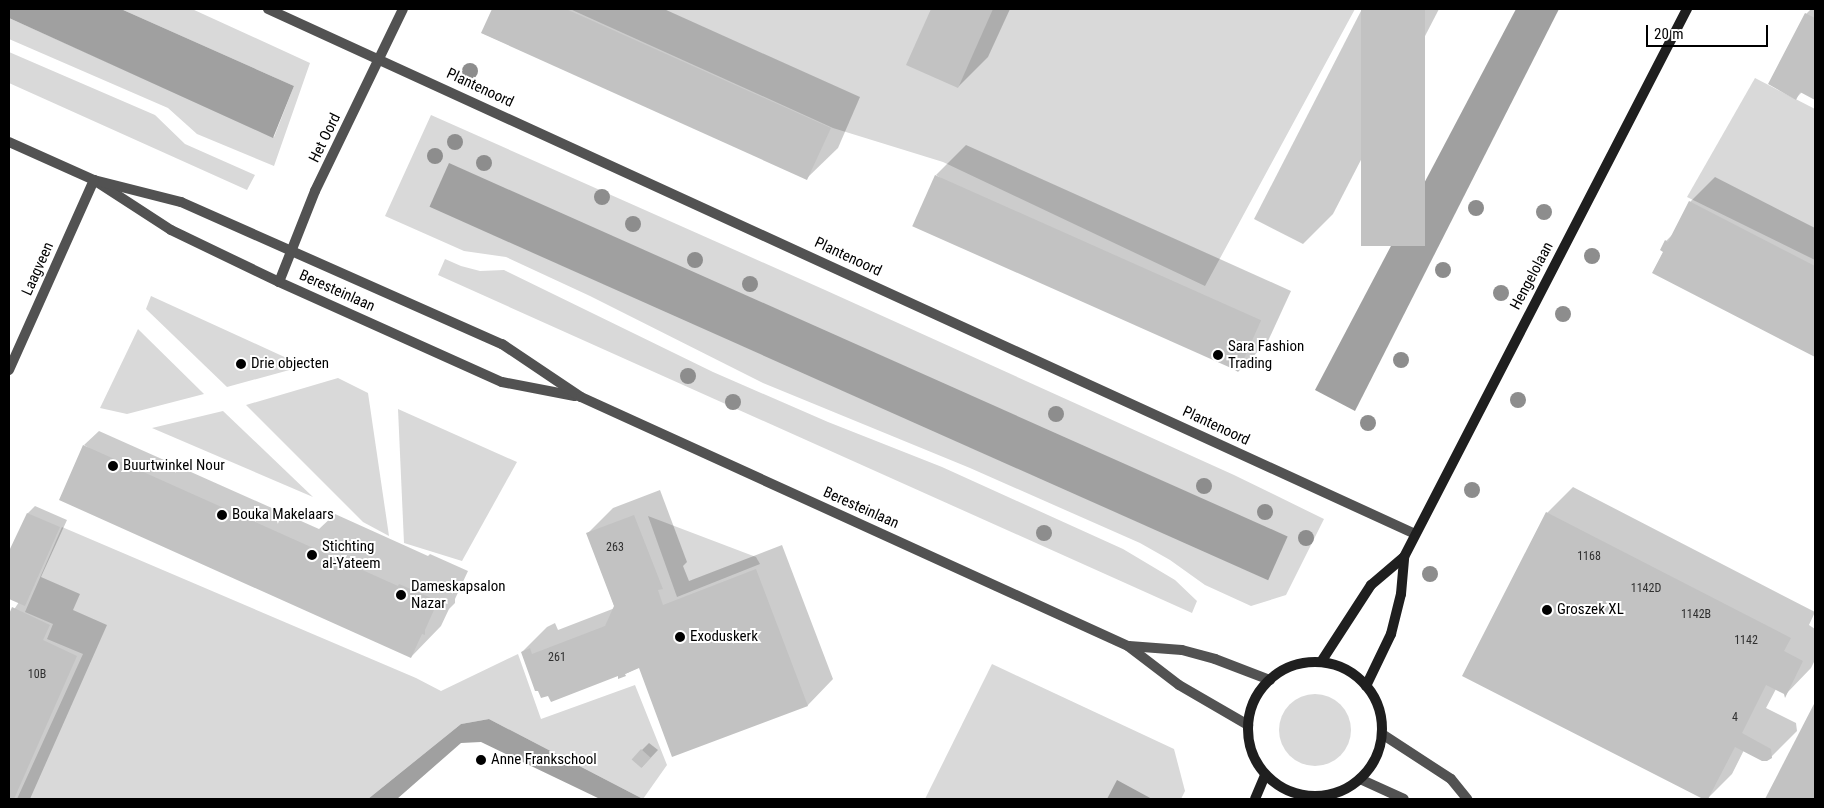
<!DOCTYPE html>
<html>
<head>
<meta charset="utf-8">
<style>
	body { margin:0 }
	#map { position:relative; width:1824px; height:808px; overflow:hidden; background:#fff; font-family:"Roboto Condensed",sans-serif }
	div>[style] { position:absolute }
	[style*='--x'] { left:calc(var(--x)*1px); top:calc(var(--y)*1px); width:calc(var(--w)*1px); rotate:calc(var(--a)*1deg) }
	.green>* { inset:0; background:#d9d9d9 }
	.round { border-radius:50% }
	.water>* { inset:0; background:#a0a0a0; transform-origin:0 0 }
	.shadow>* { inset:0; background:#0003 }
	.building>* { inset:0; background:#c2c2c2; transform-origin:0 0 }
	.street>* { height:10px; margin:-5px; padding:0 5px; transform-origin:5px; border-radius:5px; background:#525252 }
	.secondary>* { height:10px; margin:-5px; padding:0 5px; transform-origin:5px; border-radius:5px; background:#1f1f1f }
	.secondary>.ring { margin:-5px; padding:0; box-sizing:content-box; background:none; border:10px solid #1f1f1f; border-radius:50% }
	.trees>* { width:16px; height:16px; margin:-8px; border-radius:50%; background:#8d8d8d }
	.dots>* { width:14px; height:14px; translate:-50% -50%; box-sizing:border-box; border:2px solid #fff; border-radius:50% }
	span { translate:-50% -50%; white-space:nowrap; text-align:center; line-height:1.15; -webkit-text-stroke:4px #fff; paint-order:stroke }
	.number-label { font-size:12px; color:#303030 }
	.number-label span { -webkit-text-stroke-width:0 }
	.street-label { font-size:15px; color:#000 }
	.poi-label { font-size:15px; color:#000 }
	.left { translate:0 -50%; text-align:left }
	.frame { position:absolute; inset:0; border:10px solid #000; pointer-events:none }
	.scale { position:absolute; left:1646px; top:25px; width:122px; height:22px; box-sizing:border-box; border:2px solid #000; border-top:0; padding-left:6px; font-size:15px; line-height:18px; white-space:nowrap; color:#000; -webkit-text-stroke:4px #fff; paint-order:stroke }
</style>
</head>
<body>
<div id="map">
	<div class="green">
		<i style="clip-path:polygon(121px 9px,192px 9px,310px 63px,274px 166px,197px 134px,168px 108px,9px 39px,9px 18px,274px 137px,294px 86px)"></i>
		<i style="clip-path:polygon(570px 9px,1355px 9px,1205px 286px,943px 162px,833px 128px)"></i>
		<i style="clip-path:polygon(9px 52px,155px 115px,185px 144px,255px 175px,247px 190px,9px 83px)"></i>
		<i style="clip-path:polygon(1755px 78px,1815px 109px,1815px 260px,1687px 197px)"></i>
		<i style="clip-path:polygon(431px 115px,825px 290px,1234px 475px,1324px 519px,1286px 595px,1251px 606px,1205px 585px,1170px 560px,1140px 543px,970px 468px,763px 383px,590px 296px,506px 257px,464px 251px,385px 216px)"></i>
		<i style="clip-path:polygon(445px 259px,461px 266px,480px 271px,504px 270px,713px 372px,828px 422px,942px 467px,1123px 549px,1175px 580px,1197px 601px,1192px 613px,438px 275px)"></i>
		<i style="clip-path:polygon(151px 296px,304px 366px,227px 387px,146px 309px)"></i>
		<i style="clip-path:polygon(138px 329px,204px 394px,127px 414px,100px 408px)"></i>
		<i style="clip-path:polygon(338px 378px,368px 393px,389px 536px,363px 522px,246px 405px)"></i>
		<i style="clip-path:polygon(398px 409px,517px 462px,462px 561px,404px 543px)"></i>
		<i style="clip-path:polygon(223px 411px,313px 497px,152px 428px)"></i>
		<i style="clip-path:polygon(648px 516px,756px 557px,760px 564px,677px 597px)"></i>
		<i style="clip-path:polygon(62px 527px,416px 678px,441px 691px,518px 654px,541px 719px,635px 685px,667px 765px,643px 799px,489px 719px,461px 724px,368px 799px,17px 799px,83px 654px,47px 639px,53px 624px,25px 612px)"></i>
		<i style="clip-path:polygon(992px 664px,1174px 749px,1185px 791px,1181px 799px,925px 799px)"></i>
		<i class="round" style="left:1279px;top:694px;width:72px;height:72px"></i>
	</div>
	<div class="water">
		<i style="clip-path:polygon(9px 9px,121px 9px,294px 86px,273px 138px,9px 18px)"></i>
		<i style="clip-path:polygon(1516px 9px,1559px 9px,1355px 411px,1315px 390px)"></i>
		<i style="left:449px;top:163px;width:918px;height:48px;rotate:24deg"></i>
		<i style="clip-path:polygon(489px 719px,643px 799px,644px 799px,600px 799px,481px 742px,461px 743px,397px 799px,368px 799px,461px 724px)"></i>
		<i style="clip-path:polygon(1117px 780px,1152px 799px,1107px 799px)"></i>
	</div>
	<div class="shadow">
		<i style="clip-path:polygon(493px 9px,664px 9px,860px 97px,838px 148px,807px 178px,482px 33px)"></i>
		<i style="clip-path:polygon(932px 9px,1010px 9px,988px 57px,958px 87px,908px 64px)"></i>
		<i style="clip-path:polygon(1362px 9px,1439px 9px,1333px 214px,1303px 244px,1254px 219px)"></i>
		<i style="clip-path:polygon(1811px 9px,1815px 9px,1815px 99px,1802px 92px,1796px 98px,1770px 84px,1806px 14px)"></i>
		<i style="clip-path:polygon(966px 145px,1291px 291px,1268px 341px,1238px 372px,936px 175px)"></i>
		<i style="clip-path:polygon(1715px 177px,1815px 228px,1815px 356px,1653px 272px,1664px 251px,1666px 241px,1673px 234px,1690px 202px)"></i>
		<i style="clip-path:polygon(99px 431px,319px 529px,335px 514px,428px 556px,430px 554px,468px 571px,455px 599px,455px 603px,449px 609px,441px 626px,411px 657px,84px 445px)"></i>
		<i style="clip-path:polygon(1573px 487px,1815px 612px,1809px 625px,1815px 629px,1815px 660px,1811px 668px,1786px 694px,1776px 689px,1766px 708px,1796px 723px,1797px 731px,1771px 757px,1744px 750px,1732px 774px,1707px 799px,1464px 675px,1547px 513px)"></i>
		<i style="clip-path:polygon(660px 490px,687px 562px,683px 566px,689px 581px,782px 545px,833px 679px,808px 705px,673px 755px,640px 667px,619px 677px,619px 674px,549px 694px,522px 652px,547px 627px,555px 623px,558px 630px,615px 608px,588px 533px,613px 508px)"></i>
		<i style="clip-path:polygon(35px 506px,67px 520px,41px 577px,80px 594px,73px 610px,107px 625px,30px 799px,9px 799px,9px 617px,19px 602px,9px 597px,9px 555px,28px 513px)"></i>
		<i style="clip-path:polygon(1815px 704px,1815px 799px,1766px 799px)"></i>
		<i style="clip-path:polygon(649px 743px,658px 750px,642px 767px,642px 750px)"></i>
	</div>
	<div class="building">
		<i style="clip-path:polygon(492px 9px,566px 9px,831px 128px,807px 180px,481px 33px)"></i>
		<i style="clip-path:polygon(931px 9px,993px 9px,958px 88px,906px 65px)"></i>
		<i style="left:1361px;top:9px;width:64px;height:237px"></i>
		<i style="clip-path:polygon(1805px 13px,1815px 18px,1815px 100px,1800px 92px,1796px 100px,1768px 84px)"></i>
		<i style="left:935px;top:175px;width:357px;height:56px;rotate:24deg"></i>
		<i style="clip-path:polygon(1689px 201px,1815px 266px,1815px 357px,1652px 273px,1663px 252px,1660px 250px,1665px 240px,1668px 242px)"></i>
		<i style="clip-path:polygon(83px 445px,398px 586px,399px 584px,438px 601px,425px 630px,425px 635px,422px 634px,411px 658px,59px 500px)"></i>
		<i style="clip-path:polygon(1546px 512px,1791px 638px,1784px 651px,1803px 661px,1785px 698px,1784px 694px,1766px 685px,1742px 733px,1771px 749px,1772px 758px,1767px 761px,1762px 761px,1735px 747px,1708px 799px,1703px 799px,1462px 676px)"></i>
		<i style="clip-path:polygon(27px 513px,60px 527px,25px 606px,9px 599px,9px 551px)"></i>
		<i style="clip-path:polygon(634px 515px,663px 589px,658px 590px,663px 605px,756px 569px,808px 706px,672px 757px,639px 668px,625px 674px,626px 676px,618px 679px,618px 676px,551px 702px,548px 696px,541px 698px,538px 691px,535px 691px,521px 652px,530px 648px,532px 654px,605px 626px,614px 606px,586px 533px)"></i>
		<i style="clip-path:polygon(12px 607px,50px 625px,43px 640px,77px 656px,14px 799px,9px 799px,9px 614px)"></i>
		<i style="clip-path:polygon(1815px 702px,1815px 799px,1765px 799px)"></i>
		<i style="left:641px;top:749px;width:13px;height:14px;rotate:42deg"></i>
	</div>
	<div class="street">
		<i style="--x:268;--y:9;--w:1261;--a:24.59"></i>
		<i style="--x:9;--y:142;--w:93;--a:24.1"></i>
		<i style="--x:94;--y:180;--w:92;--a:33"></i>
		<i style="--x:171;--y:230;--w:120;--a:25.7"></i>
		<i style="--x:279;--y:282;--w:244;--a:24.2"></i>
		<i style="--x:502;--y:382;--w:74;--a:10.9"></i>
		<i style="--x:94;--y:180;--w:90;--a:14.2"></i>
		<i style="--x:181;--y:202;--w:351;--a:23.9"></i>
		<i style="--x:502;--y:344;--w:95;--a:33.9"></i>
		<i style="--x:581;--y:397;--w:601;--a:24.48"></i>
		<i style="--x:1128;--y:646;--w:64;--a:37.4"></i>
		<i style="--x:1179;--y:685;--w:80;--a:30.1"></i>
		<i style="--x:279;--y:282;--w:98;--a:-68.4"></i>
		<i style="--x:315;--y:191;--w:202;--a:-64.2"></i>
		<i style="--x:9;--y:370;--w:208;--a:-65.9"></i>
		<i style="--x:1129;--y:646;--w:53;--a:4.3"></i>
		<i style="--x:1182;--y:650;--w:34;--a:15"></i>
		<i style="--x:1215;--y:659;--w:59;--a:20.9"></i>
		<i style="--x:1382;--y:734;--w:82;--a:33.1"></i>
		<i style="--x:1451;--y:779;--w:26;--a:51"></i>
		<i style="--x:1360;--y:779;--w:48;--a:24.4"></i>
	</div>
	<div class="secondary">
		<i class="ring" style="left:1248px;top:662px;width:124px;height:124px"></i>
		<i style="--x:1321;--y:662;--w:92;--a:-57"></i>
		<i style="--x:1371;--y:585;--w:43;--a:-40.3"></i>
		<i style="--x:1404;--y:557;--w:617;--a:-62.69"></i>
		<i style="--x:1366;--y:686;--w:58;--a:-64.3"></i>
		<i style="--x:1391;--y:634;--w:41;--a:-76"></i>
		<i style="--x:1401;--y:594;--w:37;--a:-85"></i>
		<i style="--x:1255;--y:799;--w:26;--a:-67"></i>
	</div>
	<div class="trees">
		<i style="left:470px;top:71px"></i>
		<i style="left:455px;top:142px"></i>
		<i style="left:435px;top:156px"></i>
		<i style="left:484px;top:163px"></i>
		<i style="left:602px;top:197px"></i>
		<i style="left:1476px;top:208px"></i>
		<i style="left:1544px;top:212px"></i>
		<i style="left:633px;top:224px"></i>
		<i style="left:1592px;top:256px"></i>
		<i style="left:695px;top:260px"></i>
		<i style="left:1443px;top:270px"></i>
		<i style="left:750px;top:284px"></i>
		<i style="left:1501px;top:293px"></i>
		<i style="left:1563px;top:314px"></i>
		<i style="left:1401px;top:360px"></i>
		<i style="left:688px;top:376px"></i>
		<i style="left:1518px;top:400px"></i>
		<i style="left:733px;top:402px"></i>
		<i style="left:1056px;top:414px"></i>
		<i style="left:1368px;top:423px"></i>
		<i style="left:1204px;top:486px"></i>
		<i style="left:1472px;top:490px"></i>
		<i style="left:1265px;top:512px"></i>
		<i style="left:1044px;top:533px"></i>
		<i style="left:1306px;top:538px"></i>
		<i style="left:1430px;top:574px"></i>
	</div>
	<div class="dots">
		<i style="left:1218px;top:355px;background:#000"></i>
		<i style="left:241px;top:364px;background:#000"></i>
		<i style="left:113px;top:466px;background:#000"></i>
		<i style="left:222px;top:515px;background:#000"></i>
		<i style="left:312px;top:555px;background:#000"></i>
		<i style="left:401px;top:595px;background:#000"></i>
		<i style="left:1547px;top:610px;background:#000"></i>
		<i style="left:680px;top:637px;background:#000"></i>
		<i style="left:481px;top:760px;background:#000"></i>
	</div>
	<div class="number-label">
		<span style="left:615px;top:548px">263</span>
		<span style="left:1589px;top:557px">1168</span>
		<span style="left:1646px;top:589px">1142D</span>
		<span style="left:1696px;top:615px">1142B</span>
		<span style="left:1746px;top:641px">1142</span>
		<span style="left:557px;top:658px">261</span>
		<span style="left:37px;top:675px">10B</span>
		<span style="left:1735px;top:718px">4</span>
	</div>
	<div class="street-label">
		<span style="left:480px;top:88px;rotate:25deg">Plantenoord</span>
		<span style="left:325px;top:138px;rotate:-64deg">Het Oord</span>
		<span style="left:848px;top:257px;rotate:25deg">Plantenoord</span>
		<span style="left:38px;top:269px;rotate:-66deg">Laagveen</span>
		<span style="left:1532px;top:276px;rotate:-62deg">Hengelolaan</span>
		<span style="left:337px;top:291px;rotate:24deg">Beresteinlaan</span>
		<span style="left:1216px;top:426px;rotate:25deg">Plantenoord</span>
		<span style="left:861px;top:508px;rotate:24deg">Beresteinlaan</span>
	</div>
	<div class="poi-label">
		<span class="left" style="left:1228px;top:355px">Sara Fashion<br>Trading</span>
		<span class="left" style="left:251px;top:364px">Drie objecten</span>
		<span class="left" style="left:123px;top:466px">Buurtwinkel Nour</span>
		<span class="left" style="left:232px;top:515px">Bouka Makelaars</span>
		<span class="left" style="left:322px;top:555px">Stichting<br>al-Yateem</span>
		<span class="left" style="left:411px;top:595px">Dameskapsalon<br>Nazar</span>
		<span class="left" style="left:1557px;top:610px">Groszek XL</span>
		<span class="left" style="left:690px;top:637px">Exoduskerk</span>
		<span class="left" style="left:491px;top:760px">Anne Frankschool</span>
	</div>
	<div class="frame"></div>
	<div class="scale">20 m</div>
</div>
</body>
</html>
